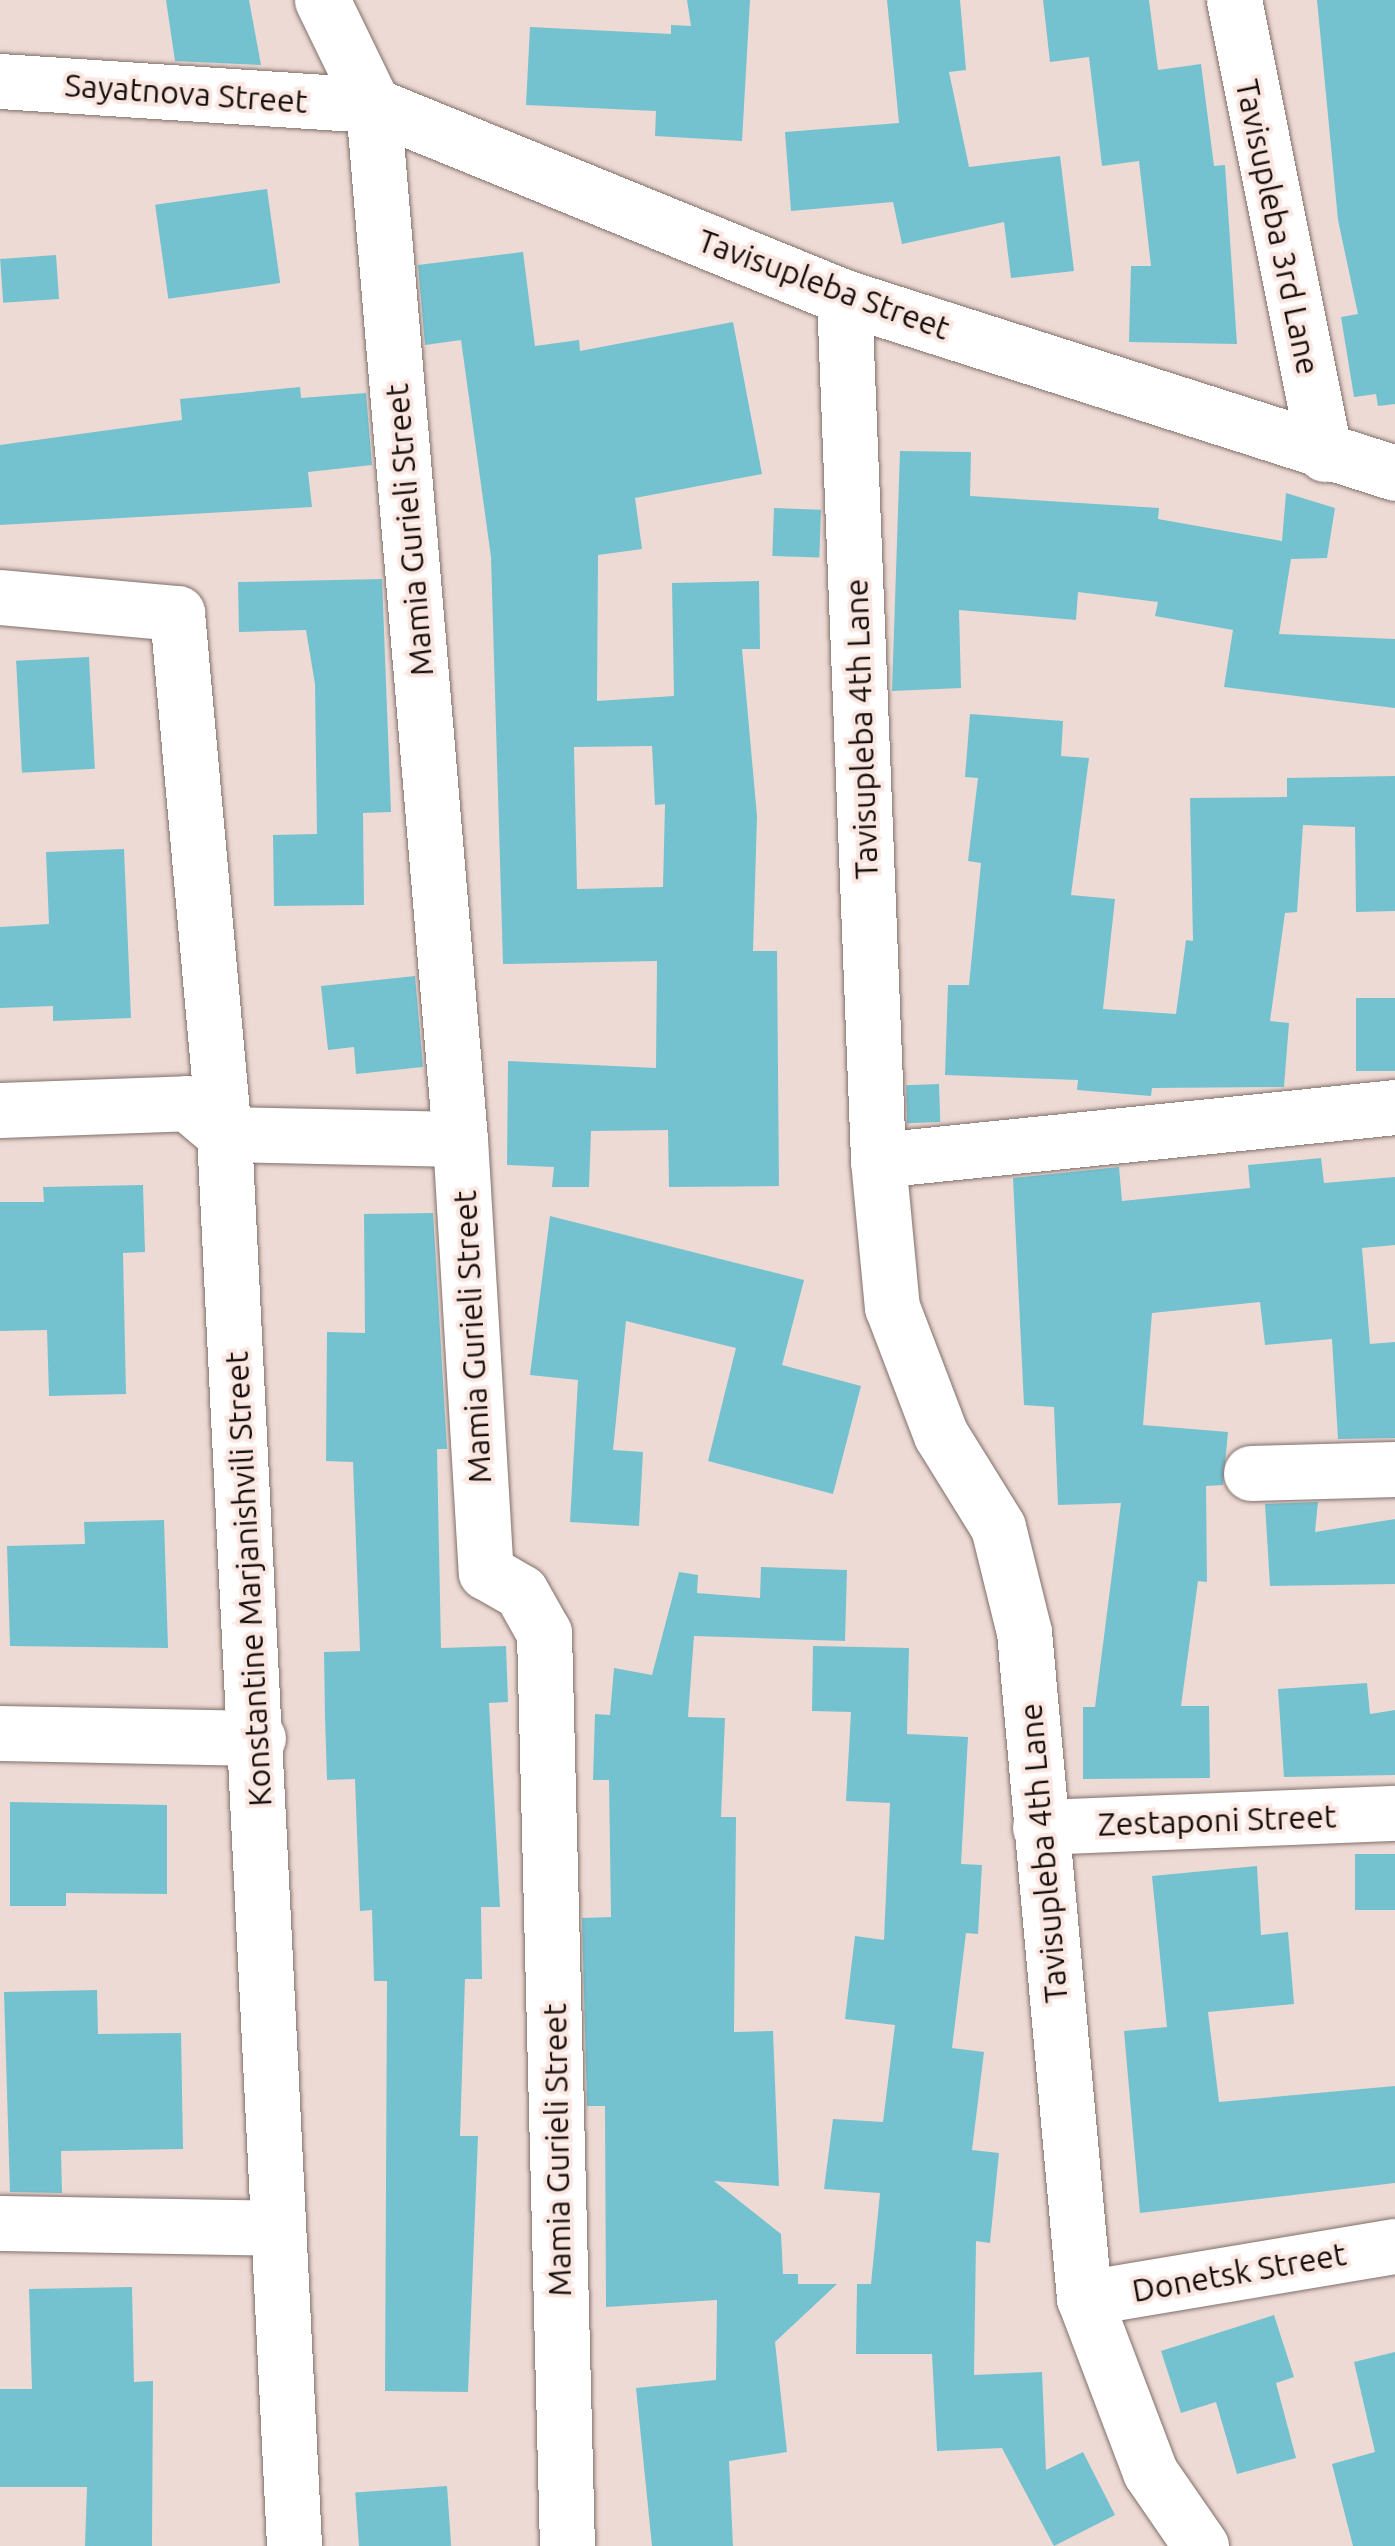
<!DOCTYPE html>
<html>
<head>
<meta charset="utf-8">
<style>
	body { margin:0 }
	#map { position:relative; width:1395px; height:2546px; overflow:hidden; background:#eddad4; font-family:Ubuntu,sans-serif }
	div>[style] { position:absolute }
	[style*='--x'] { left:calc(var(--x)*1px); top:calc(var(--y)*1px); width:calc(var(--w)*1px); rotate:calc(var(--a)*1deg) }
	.building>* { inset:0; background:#74c2d0; transform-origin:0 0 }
	.roads { filter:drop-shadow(0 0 2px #81706b) drop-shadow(0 0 2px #81706b) }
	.minor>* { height:55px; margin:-27.5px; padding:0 27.5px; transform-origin:27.5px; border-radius:27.5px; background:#fff }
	span { translate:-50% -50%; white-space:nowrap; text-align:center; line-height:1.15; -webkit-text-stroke:8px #fbe7e1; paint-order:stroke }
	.street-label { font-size:32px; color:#150f0d }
</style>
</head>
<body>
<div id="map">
	<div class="building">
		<i style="clip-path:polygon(166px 0,249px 0,261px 65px,175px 61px)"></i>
		<i style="clip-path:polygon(687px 0,750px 0,742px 141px,655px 136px,656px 111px,526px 105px,530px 27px,671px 34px,671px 25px,691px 26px)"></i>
		<i style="clip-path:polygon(887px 0,960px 0,966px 70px,949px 72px,969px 167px,1060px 156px,1074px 271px,1011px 278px,1004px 222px,902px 244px,893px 202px,791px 211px,785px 132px,899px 123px)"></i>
		<i style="clip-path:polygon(1043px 0,1149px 0,1158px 70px,1201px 64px,1214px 166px,1225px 165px,1237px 344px,1129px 342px,1131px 266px,1151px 266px,1139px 161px,1102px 166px,1089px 57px,1050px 62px)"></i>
		<i style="clip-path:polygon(1317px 0,1395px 0,1395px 404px,1378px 406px,1376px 394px,1354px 397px,1341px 317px,1358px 314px,1338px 220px)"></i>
		<i style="left:267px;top:189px;width:95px;height:113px;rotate:82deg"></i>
		<i style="clip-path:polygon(evenodd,523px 252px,535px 346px,579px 340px,580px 351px,733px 322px,762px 474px,635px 498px,642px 549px,598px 555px,597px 701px,674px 696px,672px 583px,759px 581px,760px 649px,742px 649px,757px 816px,753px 951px,777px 951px,779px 1186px,669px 1187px,668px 1130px,591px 1131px,589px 1187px,552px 1187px,554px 1167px,507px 1165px,508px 1061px,656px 1068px,657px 961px,503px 964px,491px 557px,461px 340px,425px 345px,418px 265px,523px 252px,652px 746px,655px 805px,665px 804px,663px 887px,577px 889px,574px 747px,652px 746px)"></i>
		<i style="left:56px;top:255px;width:44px;height:56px;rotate:86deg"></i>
		<i style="clip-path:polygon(300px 387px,301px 398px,366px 393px,372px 465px,308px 472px,312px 507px,0 525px,0 445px,182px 420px,180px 399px)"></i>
		<i style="clip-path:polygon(900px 451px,971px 452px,970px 496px,1159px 508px,1158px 519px,1282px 541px,1286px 493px,1335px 508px,1327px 558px,1291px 559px,1279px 634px,1395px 639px,1395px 708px,1224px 687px,1233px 630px,1155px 616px,1158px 602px,1078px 592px,1076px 620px,959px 610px,961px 688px,892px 691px)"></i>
		<i style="left:774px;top:508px;width:47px;height:48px;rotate:2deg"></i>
		<i style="clip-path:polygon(382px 579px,391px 812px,363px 813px,364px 905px,274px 906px,273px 835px,317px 834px,315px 684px,306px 630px,239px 632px,238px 582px)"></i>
		<i style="left:89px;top:657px;width:112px;height:73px;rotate:87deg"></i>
		<i style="clip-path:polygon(970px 714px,1063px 721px,1061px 756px,1089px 758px,1071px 895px,1115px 899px,1103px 1009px,1176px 1014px,1186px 940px,1193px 941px,1190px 798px,1287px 797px,1287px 778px,1395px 776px,1395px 911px,1356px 912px,1355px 827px,1303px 825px,1297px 912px,1285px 913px,1270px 1021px,1289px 1023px,1284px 1087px,1152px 1088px,1151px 1096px,1077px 1090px,1078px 1080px,945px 1075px,948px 985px,969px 985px,981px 863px,968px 861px,978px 778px,965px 777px)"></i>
		<i style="clip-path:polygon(124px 849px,131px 1018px,53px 1021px,53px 1006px,0 1008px,0 927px,49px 924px,46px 852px)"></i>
		<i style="clip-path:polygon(415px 976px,423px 1067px,356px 1074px,354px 1047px,328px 1050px,321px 986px)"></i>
		<i style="left:1356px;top:998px;width:39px;height:73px"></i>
		<i style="left:939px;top:1084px;width:38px;height:33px;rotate:88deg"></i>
		<i style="clip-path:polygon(1321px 1158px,1324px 1183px,1395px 1177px,1395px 1245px,1362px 1248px,1370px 1344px,1395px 1342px,1395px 1438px,1338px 1439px,1332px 1339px,1265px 1345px,1260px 1302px,1152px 1313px,1143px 1425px,1228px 1432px,1223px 1485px,1206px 1486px,1207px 1582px,1198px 1581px,1181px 1706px,1209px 1706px,1210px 1778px,1083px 1779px,1083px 1707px,1095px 1707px,1121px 1503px,1058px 1505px,1054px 1407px,1024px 1405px,1013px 1178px,1119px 1167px,1122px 1201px,1250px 1188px,1248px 1165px)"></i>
		<i style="clip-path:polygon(143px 1185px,145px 1252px,123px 1253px,126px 1394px,49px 1396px,47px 1330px,0 1331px,0 1202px,44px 1202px,43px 1187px)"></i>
		<i style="clip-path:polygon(433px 1213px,447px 1449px,437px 1449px,441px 1648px,506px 1646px,508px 1702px,489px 1703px,500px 1907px,481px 1907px,482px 1979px,465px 1979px,460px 2136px,478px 2136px,468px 2392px,385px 2391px,387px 1981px,374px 1981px,372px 1910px,360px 1911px,355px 1779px,327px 1780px,325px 1716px,324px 1652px,360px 1651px,353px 1462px,326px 1461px,327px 1332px,365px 1333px,364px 1214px)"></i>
		<i style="clip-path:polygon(550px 1216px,804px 1280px,782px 1365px,861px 1386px,833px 1494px,708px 1461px,736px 1348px,626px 1321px,613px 1450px,643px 1452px,639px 1526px,570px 1522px,578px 1380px,530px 1375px)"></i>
		<i style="clip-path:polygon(1318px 1502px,1315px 1532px,1395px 1519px,1395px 1584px,1270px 1586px,1265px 1504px)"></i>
		<i style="clip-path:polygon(164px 1520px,168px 1648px,10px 1646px,7px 1546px,85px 1544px,84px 1522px)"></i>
		<i style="clip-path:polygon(761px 1567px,847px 1570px,845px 1641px,694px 1636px,688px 1717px,725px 1718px,721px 1817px,736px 1817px,734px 2032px,773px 2031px,779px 2186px,714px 2181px,781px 2234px,783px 2274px,798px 2274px,798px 2284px,837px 2284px,775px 2342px,787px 2452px,729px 2461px,733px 2546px,652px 2546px,636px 2388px,716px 2380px,717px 2300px,606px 2307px,605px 2106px,587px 2106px,582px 1918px,611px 1917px,609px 1780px,593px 1780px,595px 1714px,610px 1715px,614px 1668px,652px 1675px,679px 1572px,698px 1575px,697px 1593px,760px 1598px)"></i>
		<i style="clip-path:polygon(813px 1646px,909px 1648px,907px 1734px,968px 1737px,961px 1864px,982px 1865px,978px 1934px,966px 1933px,952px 2048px,984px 2052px,972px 2150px,999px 2153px,990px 2243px,976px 2241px,974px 2375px,1042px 2372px,1046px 2470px,1083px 2452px,1115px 2515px,1054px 2546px,1002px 2448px,937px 2451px,932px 2354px,856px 2354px,857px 2284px,871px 2284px,880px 2193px,824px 2189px,833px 2119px,883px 2122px,895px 2025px,845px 2019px,855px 1936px,884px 1940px,890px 1803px,846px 1801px,851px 1712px,812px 1711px)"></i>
		<i style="clip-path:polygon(1367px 1683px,1370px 1714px,1395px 1710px,1395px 1775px,1284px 1777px,1278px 1689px)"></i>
		<i style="clip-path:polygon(10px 1802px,167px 1805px,167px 1894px,66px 1893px,66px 1906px,10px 1906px)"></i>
		<i style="left:1395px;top:1854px;width:56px;height:40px;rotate:90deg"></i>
		<i style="clip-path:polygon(1257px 1866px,1261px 1935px,1288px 1932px,1294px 2004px,1208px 2012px,1219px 2102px,1395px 2086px,1395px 2183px,1140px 2213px,1124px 2031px,1167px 2027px,1152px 1876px)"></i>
		<i style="clip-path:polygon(97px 1990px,98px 2034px,181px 2033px,183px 2149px,61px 2151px,62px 2193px,10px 2192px,4px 1992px)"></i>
		<i style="clip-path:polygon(132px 2287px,134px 2382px,153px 2381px,152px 2546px,85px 2546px,87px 2487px,0 2487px,0 2389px,32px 2389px,29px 2289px)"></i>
		<i style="clip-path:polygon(1274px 2315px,1294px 2377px,1276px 2383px,1296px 2458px,1237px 2474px,1216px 2402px,1181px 2413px,1161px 2351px)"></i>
		<i style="clip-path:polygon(1395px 2352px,1395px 2546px,1353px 2546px,1332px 2464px,1375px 2452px,1354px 2362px)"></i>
		<i style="left:447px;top:2486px;width:60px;height:92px;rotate:86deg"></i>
	</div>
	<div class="roads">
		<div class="minor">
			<i style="--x:322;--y:0;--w:117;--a:64.1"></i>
			<i style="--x:373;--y:105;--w:509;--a:22.18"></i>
			<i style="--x:844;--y:297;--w:578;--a:17.71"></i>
			<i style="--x:1234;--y:0;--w:463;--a:78.7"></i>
			<i style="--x:0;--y:81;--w:374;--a:3.7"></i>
			<i style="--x:373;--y:105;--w:1038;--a:85.19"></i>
			<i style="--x:460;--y:1139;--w:434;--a:86.6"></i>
			<i style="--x:486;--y:1572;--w:40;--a:29.7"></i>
			<i style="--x:521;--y:1592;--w:47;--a:60.7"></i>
			<i style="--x:544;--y:1633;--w:913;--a:88.56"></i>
			<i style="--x:844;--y:297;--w:864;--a:87.74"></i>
			<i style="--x:878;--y:1160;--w:148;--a:84.6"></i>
			<i style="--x:892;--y:1307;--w:137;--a:69.1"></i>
			<i style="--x:941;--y:1435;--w:108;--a:58.2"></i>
			<i style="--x:998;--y:1527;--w:108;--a:76.1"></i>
			<i style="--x:1024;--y:1632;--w:669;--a:84.85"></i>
			<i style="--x:1084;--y:2298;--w:186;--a:69.2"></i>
			<i style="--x:1150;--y:2472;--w:90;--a:55.4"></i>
			<i style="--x:0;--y:597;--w:178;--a:5.2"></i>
			<i style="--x:177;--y:613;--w:523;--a:84.85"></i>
			<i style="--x:224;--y:1134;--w:1414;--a:87.16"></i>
			<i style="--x:0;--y:1110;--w:187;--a:-2.1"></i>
			<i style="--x:187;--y:1103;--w:48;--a:40"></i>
			<i style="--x:224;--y:1134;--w:236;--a:1.2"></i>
			<i style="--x:878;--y:1160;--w:520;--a:-5.85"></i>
			<i style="--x:1251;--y:1473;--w:144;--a:-1.6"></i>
			<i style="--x:0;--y:1733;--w:258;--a:1.1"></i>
			<i style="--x:1040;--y:1827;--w:355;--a:-2.3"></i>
			<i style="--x:0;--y:2223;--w:278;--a:1"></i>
			<i style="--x:1084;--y:2298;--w:315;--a:-9.5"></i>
		</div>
	</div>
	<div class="street-label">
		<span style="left:186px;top:93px;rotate:4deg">Sayatnova Street</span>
		<span style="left:1278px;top:227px;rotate:78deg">Tavisupleba 3rd Lane</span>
		<span style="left:824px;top:284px;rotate:20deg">Tavisupleba Street</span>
		<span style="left:409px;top:530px;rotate:-95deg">Mamia Gurieli Street</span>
		<span style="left:861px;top:729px;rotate:-92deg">Tavisupleba 4th Lane</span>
		<span style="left:472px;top:1337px;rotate:-93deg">Mamia Gurieli Street</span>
		<span style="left:248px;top:1579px;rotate:-93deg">Konstantine Marjanishvili Street</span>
		<span style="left:1217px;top:1820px;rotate:-2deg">Zestaponi Street</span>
		<span style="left:1043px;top:1853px;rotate:-95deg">Tavisupleba 4th Lane</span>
		<span style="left:557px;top:2150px;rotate:-91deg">Mamia Gurieli Street</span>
		<span style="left:1239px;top:2272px;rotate:-10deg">Donetsk Street</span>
	</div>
</div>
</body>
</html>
